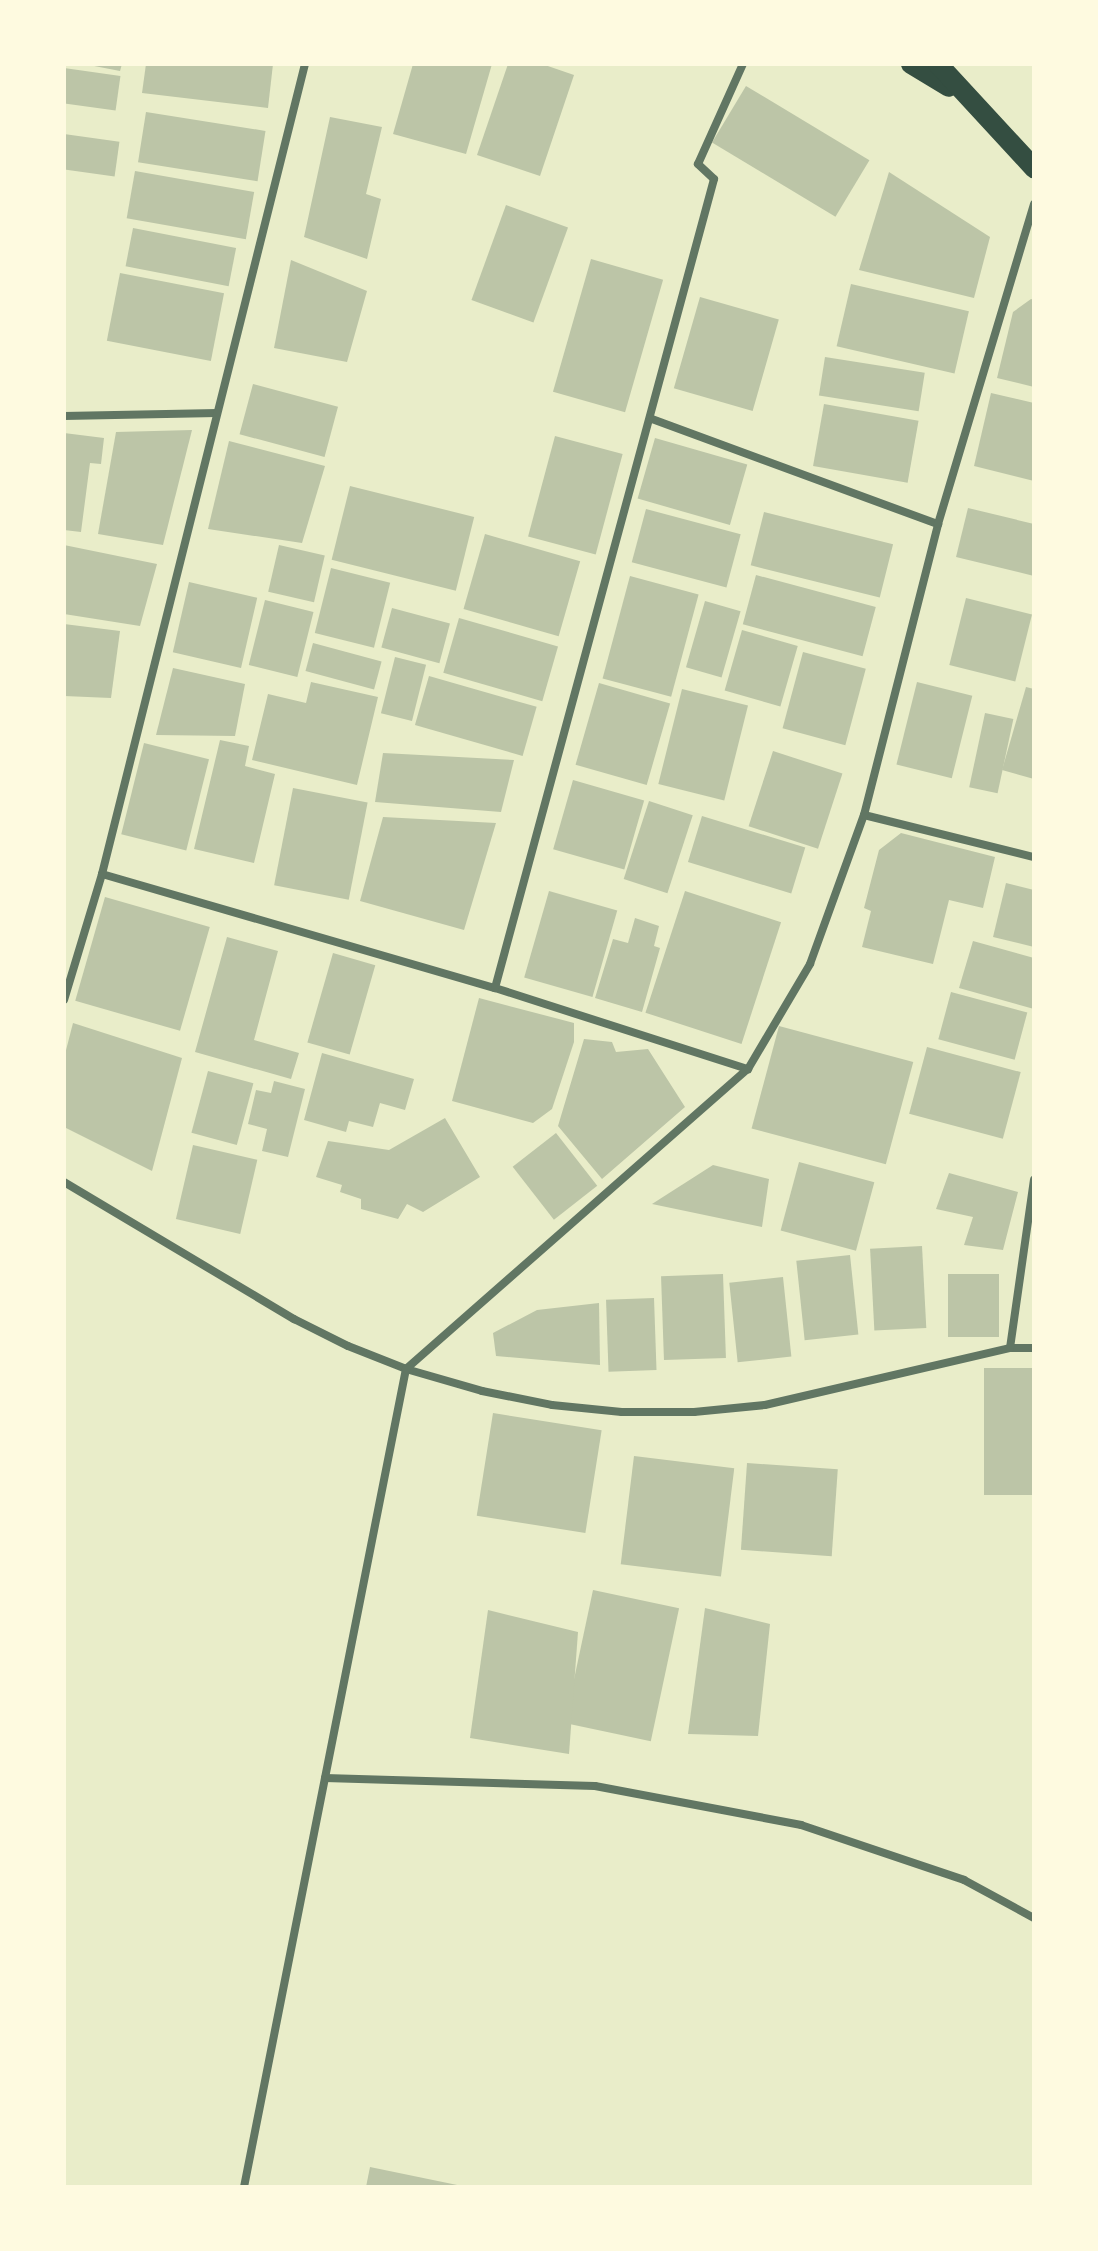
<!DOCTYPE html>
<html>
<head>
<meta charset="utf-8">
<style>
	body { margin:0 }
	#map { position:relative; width:1098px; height:2251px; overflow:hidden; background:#e9edc9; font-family:"Crimson Pro",serif }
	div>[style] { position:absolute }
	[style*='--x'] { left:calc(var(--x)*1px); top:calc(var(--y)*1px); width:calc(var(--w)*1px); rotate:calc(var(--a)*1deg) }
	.building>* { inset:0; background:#bcc5a7; transform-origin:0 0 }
	.minor>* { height:8px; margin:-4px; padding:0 4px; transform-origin:4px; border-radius:4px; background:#617663 }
	.primary>* { height:20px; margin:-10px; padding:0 10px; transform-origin:10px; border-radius:10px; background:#344e41 }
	span { translate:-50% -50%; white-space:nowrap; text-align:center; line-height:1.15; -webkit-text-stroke:8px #fefae0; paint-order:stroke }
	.frame { position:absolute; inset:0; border:66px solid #fefae0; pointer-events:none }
</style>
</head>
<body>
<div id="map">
	<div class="building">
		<i style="clip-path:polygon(84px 64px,122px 64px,120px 71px)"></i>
		<i style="clip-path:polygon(146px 64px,273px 64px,268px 108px,142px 93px)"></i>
		<i style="clip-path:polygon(413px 64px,492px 64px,466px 154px,393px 134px)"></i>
		<i style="clip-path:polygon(508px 64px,542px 64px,574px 75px,540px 176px,477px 155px)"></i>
		<i style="left:64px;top:68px;width:57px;height:35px;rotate:8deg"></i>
		<i style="left:746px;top:86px;width:144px;height:66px;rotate:31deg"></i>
		<i style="left:146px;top:112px;width:121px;height:51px;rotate:9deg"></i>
		<i style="clip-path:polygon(330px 117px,382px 127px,366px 194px,381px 199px,367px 259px,304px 237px)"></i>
		<i style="left:64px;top:134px;width:56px;height:35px;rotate:8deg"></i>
		<i style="left:135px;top:171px;width:121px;height:48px;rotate:10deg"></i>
		<i style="clip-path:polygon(889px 172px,990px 237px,974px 298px,859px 270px)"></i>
		<i style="left:506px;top:205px;width:66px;height:101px;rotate:20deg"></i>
		<i style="left:133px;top:228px;width:105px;height:39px;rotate:11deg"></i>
		<i style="left:591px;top:259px;width:75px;height:138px;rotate:16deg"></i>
		<i style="clip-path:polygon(291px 260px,367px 291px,347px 362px,274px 348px)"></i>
		<i style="left:120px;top:273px;width:106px;height:69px;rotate:11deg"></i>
		<i style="left:851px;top:284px;width:121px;height:64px;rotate:13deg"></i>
		<i style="left:700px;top:297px;width:82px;height:95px;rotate:16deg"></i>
		<i style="clip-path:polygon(1031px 299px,1034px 300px,1034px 387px,997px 378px,1013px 312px)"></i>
		<i style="left:825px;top:357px;width:101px;height:39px;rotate:9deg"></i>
		<i style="left:253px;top:384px;width:88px;height:52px;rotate:15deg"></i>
		<i style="clip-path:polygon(991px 393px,1034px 403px,1034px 481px,974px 466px)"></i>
		<i style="left:824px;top:404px;width:96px;height:63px;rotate:10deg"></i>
		<i style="clip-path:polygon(192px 430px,163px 545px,98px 534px,116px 432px)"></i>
		<i style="clip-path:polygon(64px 433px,104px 438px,101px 464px,90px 463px,81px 532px,64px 530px)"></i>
		<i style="left:555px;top:436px;width:70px;height:104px;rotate:15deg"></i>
		<i style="left:655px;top:438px;width:96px;height:63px;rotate:16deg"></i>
		<i style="clip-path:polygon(229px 441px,325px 466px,302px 543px,208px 529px)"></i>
		<i style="left:350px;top:486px;width:128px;height:76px;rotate:14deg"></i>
		<i style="clip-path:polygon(968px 508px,1034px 524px,1034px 576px,956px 557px)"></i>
		<i style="left:646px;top:509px;width:98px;height:55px;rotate:15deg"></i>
		<i style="left:764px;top:512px;width:133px;height:55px;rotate:14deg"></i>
		<i style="left:485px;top:534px;width:99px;height:78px;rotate:16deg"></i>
		<i style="clip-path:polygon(64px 545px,157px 564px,140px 626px,64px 614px)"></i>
		<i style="left:279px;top:545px;width:47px;height:48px;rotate:13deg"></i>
		<i style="left:331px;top:568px;width:61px;height:67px;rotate:14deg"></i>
		<i style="left:756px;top:575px;width:124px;height:51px;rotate:15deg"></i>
		<i style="left:630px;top:576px;width:71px;height:106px;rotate:15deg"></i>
		<i style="left:189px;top:582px;width:70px;height:72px;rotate:13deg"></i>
		<i style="left:966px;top:598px;width:68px;height:69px;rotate:14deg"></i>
		<i style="left:265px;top:600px;width:50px;height:67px;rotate:14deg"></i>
		<i style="left:705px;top:601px;width:37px;height:69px;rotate:16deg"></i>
		<i style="left:392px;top:608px;width:60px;height:41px;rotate:15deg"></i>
		<i style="left:459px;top:618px;width:103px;height:57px;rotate:16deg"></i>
		<i style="clip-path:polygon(64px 624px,120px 631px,111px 698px,64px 696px)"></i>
		<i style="left:742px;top:630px;width:58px;height:63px;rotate:16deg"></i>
		<i style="left:313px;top:643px;width:71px;height:29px;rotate:15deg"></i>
		<i style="left:803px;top:652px;width:65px;height:79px;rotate:15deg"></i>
		<i style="left:395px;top:657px;width:32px;height:58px;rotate:14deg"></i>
		<i style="clip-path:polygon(173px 668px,245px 684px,235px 736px,156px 735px)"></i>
		<i style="left:429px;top:676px;width:112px;height:51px;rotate:16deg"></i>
		<i style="clip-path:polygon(311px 682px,378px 697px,357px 785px,252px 760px,268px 694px,306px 703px)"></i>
		<i style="left:917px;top:682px;width:57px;height:85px;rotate:14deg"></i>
		<i style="left:599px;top:683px;width:74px;height:85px;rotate:16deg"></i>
		<i style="clip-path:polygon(1026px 687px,1034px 689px,1034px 779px,1002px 770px)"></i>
		<i style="left:682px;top:689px;width:68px;height:98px;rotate:14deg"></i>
		<i style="left:985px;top:713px;width:29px;height:76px;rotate:12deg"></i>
		<i style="clip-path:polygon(220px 740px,249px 746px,245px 766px,275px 774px,254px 863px,194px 849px)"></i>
		<i style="left:144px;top:743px;width:67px;height:94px;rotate:14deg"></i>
		<i style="left:773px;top:751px;width:73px;height:79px;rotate:18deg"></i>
		<i style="clip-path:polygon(383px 753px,514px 760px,501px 812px,375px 802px)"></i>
		<i style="left:573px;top:780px;width:74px;height:72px;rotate:16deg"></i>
		<i style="left:293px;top:788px;width:76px;height:99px;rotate:11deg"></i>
		<i style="left:649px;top:801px;width:46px;height:82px;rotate:18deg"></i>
		<i style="left:702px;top:816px;width:108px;height:48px;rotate:17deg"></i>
		<i style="clip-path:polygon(383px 817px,496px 823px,464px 930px,360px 901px)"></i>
		<i style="clip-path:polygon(901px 833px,995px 857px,983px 908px,949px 900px,933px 964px,862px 947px,871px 911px,864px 908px,879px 850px)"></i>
		<i style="clip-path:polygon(1006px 883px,1034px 890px,1034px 947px,993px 937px)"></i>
		<i style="left:549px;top:891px;width:71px;height:90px;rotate:16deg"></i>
		<i style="left:685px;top:891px;width:101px;height:128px;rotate:18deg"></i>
		<i style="left:105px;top:897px;width:109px;height:108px;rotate:16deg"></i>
		<i style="clip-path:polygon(635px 918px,659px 926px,654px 946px,660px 948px,642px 1012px,595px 998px,613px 939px,628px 943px)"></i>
		<i style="clip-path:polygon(227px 937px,278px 951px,254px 1040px,299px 1053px,291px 1079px,195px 1052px)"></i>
		<i style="clip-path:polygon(973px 941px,1034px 958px,1034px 1009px,959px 988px)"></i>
		<i style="left:333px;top:953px;width:44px;height:93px;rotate:16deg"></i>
		<i style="left:951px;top:992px;width:79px;height:49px;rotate:15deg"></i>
		<i style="clip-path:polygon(479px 998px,574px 1023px,574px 1042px,552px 1109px,533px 1123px,452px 1101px)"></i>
		<i style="clip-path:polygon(73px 1023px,182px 1058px,152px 1171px,64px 1127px,64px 1058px)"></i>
		<i style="left:779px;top:1026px;width:139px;height:106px;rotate:15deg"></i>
		<i style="clip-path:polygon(584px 1039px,612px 1042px,616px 1052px,648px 1049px,685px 1107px,602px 1179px,558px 1126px)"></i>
		<i style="left:927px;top:1047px;width:97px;height:69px;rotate:15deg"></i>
		<i style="clip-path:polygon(322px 1053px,414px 1079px,405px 1110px,380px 1103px,373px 1127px,349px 1121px,346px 1132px,304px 1120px)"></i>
		<i style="left:208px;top:1071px;width:47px;height:64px;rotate:15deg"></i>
		<i style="clip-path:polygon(274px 1081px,305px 1089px,288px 1157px,262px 1151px,267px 1129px,248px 1124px,256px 1090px,271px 1093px)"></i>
		<i style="clip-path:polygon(445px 1118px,480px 1177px,423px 1212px,407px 1204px,398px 1219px,361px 1209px,361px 1199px,340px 1192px,342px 1185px,316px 1177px,328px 1141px,389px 1150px)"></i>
		<i style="left:556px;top:1133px;width:67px;height:55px;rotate:52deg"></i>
		<i style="left:193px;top:1145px;width:66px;height:76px;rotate:13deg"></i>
		<i style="left:799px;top:1162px;width:78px;height:71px;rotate:15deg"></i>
		<i style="clip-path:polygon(713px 1165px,769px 1179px,762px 1227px,652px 1204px)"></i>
		<i style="clip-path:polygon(949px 1173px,1018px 1192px,1003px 1250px,964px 1245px,973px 1217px,936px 1209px)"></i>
		<i style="left:922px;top:1246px;width:82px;height:52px;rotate:87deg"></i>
		<i style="left:850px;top:1255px;width:80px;height:54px;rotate:84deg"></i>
		<i style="left:723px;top:1274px;width:84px;height:62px;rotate:88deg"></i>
		<i style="left:948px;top:1274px;width:51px;height:63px"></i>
		<i style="left:783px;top:1277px;width:80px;height:54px;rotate:84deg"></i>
		<i style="left:654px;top:1298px;width:72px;height:48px;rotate:88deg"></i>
		<i style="clip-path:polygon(599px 1303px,600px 1365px,496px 1356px,493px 1333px,537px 1310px)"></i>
		<i style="left:1034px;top:1368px;width:127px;height:50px;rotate:90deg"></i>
		<i style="left:493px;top:1413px;width:110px;height:104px;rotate:9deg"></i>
		<i style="left:634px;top:1456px;width:101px;height:109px;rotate:7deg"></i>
		<i style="left:747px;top:1463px;width:91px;height:87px;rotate:4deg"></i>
		<i style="left:593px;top:1590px;width:88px;height:136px;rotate:12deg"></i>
		<i style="clip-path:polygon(705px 1608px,770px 1624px,758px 1736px,688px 1734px)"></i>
		<i style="clip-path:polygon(488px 1610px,578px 1632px,569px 1754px,470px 1738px)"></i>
		<i style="clip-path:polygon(370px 2167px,462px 2186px,462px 2187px,366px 2187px)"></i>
	</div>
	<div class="minor">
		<i style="--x:64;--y:416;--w:153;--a:-1.1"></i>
		<i style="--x:652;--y:419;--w:305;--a:20.2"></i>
		<i style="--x:864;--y:815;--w:175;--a:13.9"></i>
		<i style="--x:102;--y:874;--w:409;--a:16.2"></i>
		<i style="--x:495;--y:988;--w:266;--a:17.8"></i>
		<i style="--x:495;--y:988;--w:838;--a:-74.85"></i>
		<i style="--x:714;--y:179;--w:22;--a:-137"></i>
		<i style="--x:698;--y:164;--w:110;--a:-65.8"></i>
		<i style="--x:64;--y:1000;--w:132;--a:-73.2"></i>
		<i style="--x:102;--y:874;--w:835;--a:-75.93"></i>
		<i style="--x:64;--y:1182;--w:268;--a:30.8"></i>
		<i style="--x:294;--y:1319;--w:60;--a:26.6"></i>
		<i style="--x:348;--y:1346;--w:62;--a:21.6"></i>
		<i style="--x:406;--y:1369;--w:79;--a:16.1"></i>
		<i style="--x:482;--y:1391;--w:71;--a:11.3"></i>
		<i style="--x:552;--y:1405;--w:70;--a:5.7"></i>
		<i style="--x:622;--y:1412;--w:72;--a:0"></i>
		<i style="--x:694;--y:1412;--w:71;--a:-5.6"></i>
		<i style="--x:765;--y:1405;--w:252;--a:-13.1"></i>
		<i style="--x:1010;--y:1348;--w:24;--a:0"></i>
		<i style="--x:1010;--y:1348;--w:170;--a:-81.9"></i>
		<i style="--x:325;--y:1778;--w:270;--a:1.7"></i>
		<i style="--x:595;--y:1786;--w:210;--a:10.7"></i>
		<i style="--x:801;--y:1825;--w:172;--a:18.6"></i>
		<i style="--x:964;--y:1880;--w:80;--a:28.5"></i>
		<i style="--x:244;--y:2187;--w:834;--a:-78.8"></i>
		<i style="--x:406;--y:1369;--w:455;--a:-41.3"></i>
		<i style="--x:748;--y:1069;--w:122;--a:-59.4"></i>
		<i style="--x:810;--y:964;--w:158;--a:-70.1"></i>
		<i style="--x:864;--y:815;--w:300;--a:-75.7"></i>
		<i style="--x:938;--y:524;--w:334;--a:-73.3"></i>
	</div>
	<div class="primary">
		<i style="--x:911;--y:64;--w:44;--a:31.2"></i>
		<i style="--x:938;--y:64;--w:142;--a:47.3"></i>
	</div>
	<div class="frame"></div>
</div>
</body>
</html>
